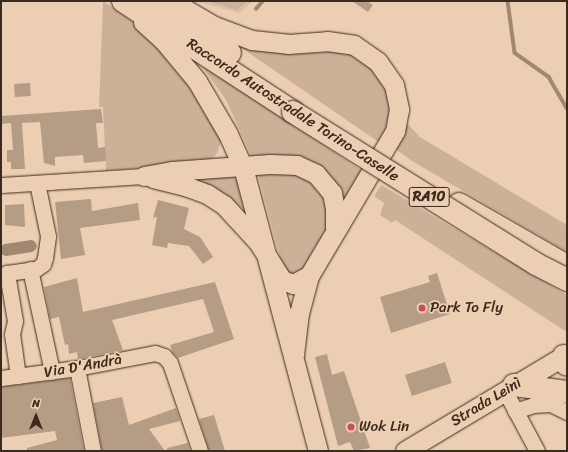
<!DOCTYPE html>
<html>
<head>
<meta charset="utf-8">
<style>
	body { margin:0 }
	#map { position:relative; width:568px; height:452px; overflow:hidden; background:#eccfb3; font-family:Sriracha,sans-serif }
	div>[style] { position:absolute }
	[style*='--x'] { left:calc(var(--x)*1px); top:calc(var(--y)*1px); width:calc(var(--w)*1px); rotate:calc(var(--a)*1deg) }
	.built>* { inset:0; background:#dcc0a5 }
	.green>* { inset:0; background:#ccb198 }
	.stream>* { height:3.5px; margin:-1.75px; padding:0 1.75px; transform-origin:1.75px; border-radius:1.75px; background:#a08873 }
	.canal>* { height:12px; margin:-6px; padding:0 6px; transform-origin:6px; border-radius:6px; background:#a08873 }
	.building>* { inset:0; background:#b59c85; transform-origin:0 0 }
	.roads { filter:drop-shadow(0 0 1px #3b2a1e) drop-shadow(0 0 1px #3b2a1e) }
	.minor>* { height:15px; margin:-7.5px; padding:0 7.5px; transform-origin:7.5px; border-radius:7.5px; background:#eccfb3 }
	.major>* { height:19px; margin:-9.5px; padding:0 9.5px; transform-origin:9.5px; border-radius:9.5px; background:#eccfb3 }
	.highway>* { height:22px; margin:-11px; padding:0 11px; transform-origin:11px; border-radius:11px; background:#eccfb3 }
	.bridges { filter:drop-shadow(0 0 1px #3b2a1e) drop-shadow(0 0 1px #3b2a1e) }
	.highway-bridge>* { height:22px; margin:-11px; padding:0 11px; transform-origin:11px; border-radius:11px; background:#eccfb3 }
	.dots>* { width:11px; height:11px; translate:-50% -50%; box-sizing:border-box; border:2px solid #eccfb3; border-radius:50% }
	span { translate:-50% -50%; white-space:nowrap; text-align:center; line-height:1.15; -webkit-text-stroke:3.5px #eccfb3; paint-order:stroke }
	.shield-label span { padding:1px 3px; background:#eccfb3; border:1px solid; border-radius:3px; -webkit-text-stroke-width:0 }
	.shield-label { font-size:14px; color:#3b2a1e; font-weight:700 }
	.street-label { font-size:15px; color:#3b2a1e }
	.poi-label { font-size:15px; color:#3b2a1e }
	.left { translate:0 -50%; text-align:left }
	.frame { position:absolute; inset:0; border:2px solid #3b2a1e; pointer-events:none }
	.north { position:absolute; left:16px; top:396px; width:40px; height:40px; -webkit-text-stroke:3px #eccfb3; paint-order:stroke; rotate:0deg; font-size:11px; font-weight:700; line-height:16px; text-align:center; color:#3b2a1e }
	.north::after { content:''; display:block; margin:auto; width:14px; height:18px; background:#3b2a1e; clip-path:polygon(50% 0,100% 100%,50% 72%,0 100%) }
</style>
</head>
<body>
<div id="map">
	<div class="built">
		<i style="clip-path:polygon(195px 1px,253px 1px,239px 13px)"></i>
	</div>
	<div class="green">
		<i style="clip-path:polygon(103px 1px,142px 28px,185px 70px,223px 136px,217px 153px,210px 162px,106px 171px,103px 107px,99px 107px)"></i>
		<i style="clip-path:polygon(207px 1px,247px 1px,237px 10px)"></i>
		<i style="clip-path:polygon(233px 42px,353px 52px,370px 62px,393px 102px,383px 145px)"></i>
		<i style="clip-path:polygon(197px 59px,365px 173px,341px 210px,334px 187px,253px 160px,226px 100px)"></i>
		<i style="clip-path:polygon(406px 122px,420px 137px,567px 225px,567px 252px,412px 161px,393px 147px)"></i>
		<i style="clip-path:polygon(287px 167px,319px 180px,330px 226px,305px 274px,284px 273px,257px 171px)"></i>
		<i style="clip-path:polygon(236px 171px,244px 209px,226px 196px,178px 176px)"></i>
		<i style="clip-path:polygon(381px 185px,567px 295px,567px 330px,565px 331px,395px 220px,392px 223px,380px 215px,384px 203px,374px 196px)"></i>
	</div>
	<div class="stream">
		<i style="--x:508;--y:1;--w:52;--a:82.3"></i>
		<i style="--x:515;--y:53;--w:42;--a:35.2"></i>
		<i style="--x:549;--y:77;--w:36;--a:60"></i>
		<i style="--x:256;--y:9;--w:11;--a:-49"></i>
	</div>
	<div class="canal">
		<i style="--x:6;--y:250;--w:25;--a:-9"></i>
	</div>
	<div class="building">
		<i style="clip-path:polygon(352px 1px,367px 1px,373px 5px,368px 12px)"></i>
		<i style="left:30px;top:83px;width:13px;height:16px;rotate:86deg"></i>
		<i style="clip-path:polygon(101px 109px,103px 123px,96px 123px,98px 148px,105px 147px,106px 161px,84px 163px,83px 155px,55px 157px,55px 166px,44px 163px,40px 122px,22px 123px,25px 169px,11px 169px,11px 162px,7px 162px,7px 150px,13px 150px,11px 123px,1px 124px,1px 116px)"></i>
		<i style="clip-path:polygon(91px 199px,92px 211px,138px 203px,140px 220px,80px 228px,85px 255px,61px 259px,55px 202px)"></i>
		<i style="clip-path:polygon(158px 200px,189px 208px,184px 229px,200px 237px,213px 257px,203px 264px,189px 246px,168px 243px,167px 248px,152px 245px,157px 217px,153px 218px)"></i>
		<i style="clip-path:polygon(24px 204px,25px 227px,5px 225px,5px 205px)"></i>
		<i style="clip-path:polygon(437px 273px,450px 314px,391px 333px,380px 297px,430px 282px,428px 276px)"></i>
		<i style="clip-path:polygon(77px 278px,83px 312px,215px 282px,234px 339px,178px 358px,172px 351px,170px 345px,214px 332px,203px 299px,112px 320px,123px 350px,78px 359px,77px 352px,69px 354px,68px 344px,65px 345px,59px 317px,50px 319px,44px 287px)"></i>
		<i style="clip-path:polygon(327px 354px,332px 375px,344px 371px,370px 448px,354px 451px,350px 442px,338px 446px,315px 357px)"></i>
		<i style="left:445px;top:362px;width:22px;height:42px;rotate:72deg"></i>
		<i style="clip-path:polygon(70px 378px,84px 451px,27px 451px,27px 448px,57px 440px,55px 431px,1px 438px,1px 387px)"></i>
		<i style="clip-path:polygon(122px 397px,129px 425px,176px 408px,180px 421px,149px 429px,165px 451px,102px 451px,93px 403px)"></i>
		<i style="clip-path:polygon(214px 415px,225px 451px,209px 451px,199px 419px)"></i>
		<i style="clip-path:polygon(188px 443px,190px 451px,167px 451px,167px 448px)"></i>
	</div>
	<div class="roads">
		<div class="minor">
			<i style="--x:1;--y:185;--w:143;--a:-3.6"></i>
			<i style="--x:30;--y:269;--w:105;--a:77.9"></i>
			<i style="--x:77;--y:368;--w:85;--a:79.1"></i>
			<i style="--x:18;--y:376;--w:42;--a:-98.1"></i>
			<i style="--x:12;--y:334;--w:13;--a:-77"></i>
			<i style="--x:15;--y:321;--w:49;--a:-99.5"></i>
			<i style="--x:7;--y:273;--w:29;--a:-8"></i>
			<i style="--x:36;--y:269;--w:9;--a:-36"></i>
			<i style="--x:43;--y:264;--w:6;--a:-72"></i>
			<i style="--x:45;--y:258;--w:22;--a:-82"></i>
			<i style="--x:48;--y:236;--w:54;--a:-101.7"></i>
			<i style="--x:1;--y:378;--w:77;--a:-7.5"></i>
			<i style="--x:77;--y:368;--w:79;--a:-10.9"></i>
			<i style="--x:155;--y:353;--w:9;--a:18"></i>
			<i style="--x:164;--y:356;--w:9;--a:49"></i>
			<i style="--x:170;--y:363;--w:93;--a:71.2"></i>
			<i style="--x:505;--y:391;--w:68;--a:61.9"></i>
			<i style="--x:515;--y:411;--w:19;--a:-18"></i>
			<i style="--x:533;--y:405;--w:18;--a:-3"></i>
			<i style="--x:551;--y:404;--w:18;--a:27"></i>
		</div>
		<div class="major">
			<i style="--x:173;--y:2;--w:48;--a:30.3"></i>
			<i style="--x:214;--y:26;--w:40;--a:20.2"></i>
			<i style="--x:252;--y:40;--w:36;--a:6"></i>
			<i style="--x:288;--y:44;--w:39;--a:-4"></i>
			<i style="--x:327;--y:41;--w:27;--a:8"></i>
			<i style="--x:354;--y:45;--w:29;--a:35"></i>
			<i style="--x:378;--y:62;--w:28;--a:55"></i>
			<i style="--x:394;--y:85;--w:25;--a:78"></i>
			<i style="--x:399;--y:109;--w:22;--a:100"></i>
			<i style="--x:395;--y:131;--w:169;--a:120.7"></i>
			<i style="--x:309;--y:276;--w:38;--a:105"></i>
			<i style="--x:299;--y:313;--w:42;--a:96.8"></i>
			<i style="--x:143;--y:22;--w:27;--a:42"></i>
			<i style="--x:163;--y:40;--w:53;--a:50.3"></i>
			<i style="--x:197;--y:81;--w:61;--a:59.7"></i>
			<i style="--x:228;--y:134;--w:36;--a:66"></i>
			<i style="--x:243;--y:167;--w:294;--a:75.2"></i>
			<i style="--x:144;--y:176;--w:28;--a:-10"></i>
			<i style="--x:172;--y:171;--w:98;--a:-4.1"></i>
			<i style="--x:270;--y:164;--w:27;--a:2"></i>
			<i style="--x:297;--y:165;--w:21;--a:25"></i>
			<i style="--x:316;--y:174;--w:25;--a:50"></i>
			<i style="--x:332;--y:193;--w:15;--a:79"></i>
			<i style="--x:335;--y:208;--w:20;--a:90"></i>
			<i style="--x:153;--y:178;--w:36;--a:14"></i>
			<i style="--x:188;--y:187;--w:20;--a:20"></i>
			<i style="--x:207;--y:194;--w:20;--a:33"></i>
			<i style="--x:224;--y:205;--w:50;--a:47.4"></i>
			<i style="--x:258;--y:242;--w:45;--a:57.7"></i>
			<i style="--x:282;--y:280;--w:12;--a:20"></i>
			<i style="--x:293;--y:284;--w:18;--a:-27"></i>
			<i style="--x:405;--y:451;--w:185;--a:-30.9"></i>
		</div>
		<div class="highway">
			<i style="--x:123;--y:1;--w:203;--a:33.1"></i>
			<i style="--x:155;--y:1;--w:91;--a:34.7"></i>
			<i style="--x:459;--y:204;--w:125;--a:29.9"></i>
			<i style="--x:564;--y:356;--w:9;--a:72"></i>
			<i style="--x:514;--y:385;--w:53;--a:7.5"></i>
		</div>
	</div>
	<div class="bridges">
		<div class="highway-bridge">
			<i style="--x:293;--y:112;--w:287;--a:32"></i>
			<i style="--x:536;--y:264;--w:35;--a:27"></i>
		</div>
	</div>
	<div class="dots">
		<i style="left:422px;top:308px;background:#d1495b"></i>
		<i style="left:351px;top:427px;background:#d1495b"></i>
	</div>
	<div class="shield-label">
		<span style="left:429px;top:197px">RA10</span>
	</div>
	<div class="street-label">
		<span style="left:293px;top:110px;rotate:33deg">Raccordo Autostradale Torino-Caselle</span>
		<span style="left:83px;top:366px;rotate:-10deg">Via D'Andrà</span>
		<span style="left:486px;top:402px;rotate:-31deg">Strada Leinì</span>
	</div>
	<div class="poi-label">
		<span class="left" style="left:430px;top:308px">Park To Fly</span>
		<span class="left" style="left:359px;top:427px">Wok Lin</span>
	</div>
	<div class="frame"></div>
	<div class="north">N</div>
</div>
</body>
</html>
